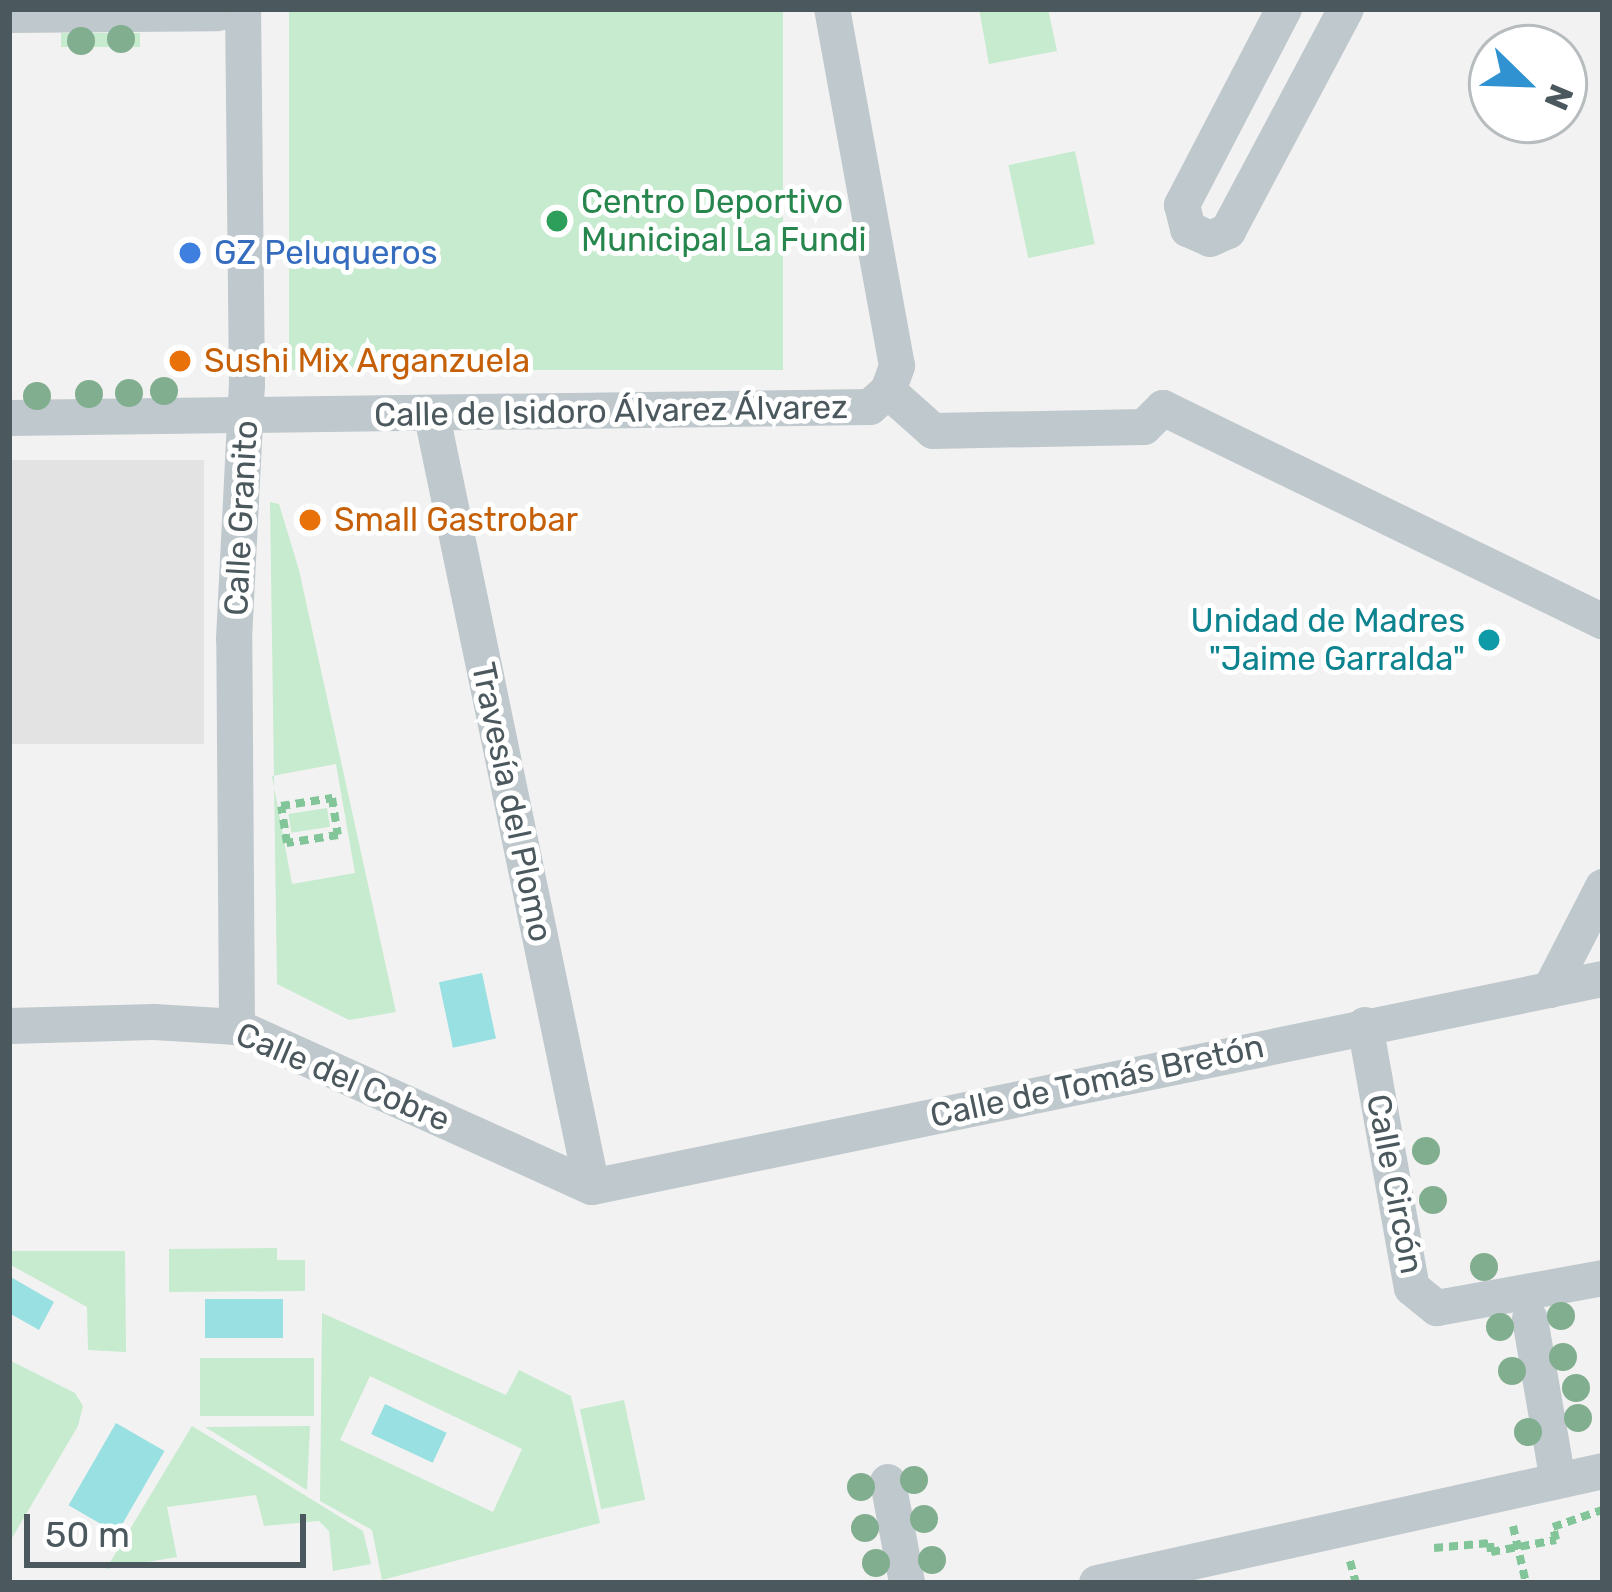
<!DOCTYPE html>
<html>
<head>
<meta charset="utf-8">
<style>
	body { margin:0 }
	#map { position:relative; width:1612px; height:1592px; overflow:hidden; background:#f3f2f2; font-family:Rubik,sans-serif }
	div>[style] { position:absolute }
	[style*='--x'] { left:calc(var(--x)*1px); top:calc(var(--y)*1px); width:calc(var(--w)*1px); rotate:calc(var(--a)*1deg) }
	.education>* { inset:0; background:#e4e3e3; transform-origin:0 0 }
	.green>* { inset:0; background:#c6ebce; transform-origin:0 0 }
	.water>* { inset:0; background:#99e0e2; transform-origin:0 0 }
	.path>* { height:8px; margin-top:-4px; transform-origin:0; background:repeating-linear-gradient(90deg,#82c598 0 9px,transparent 0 15px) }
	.minor>* { height:36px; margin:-18px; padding:0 18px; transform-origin:18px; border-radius:18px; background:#bfc8cc }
	.trees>* { width:28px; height:28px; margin:-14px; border-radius:50%; background:#81ae8f }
	.dots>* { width:33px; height:33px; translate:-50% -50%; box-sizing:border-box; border:6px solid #fff; border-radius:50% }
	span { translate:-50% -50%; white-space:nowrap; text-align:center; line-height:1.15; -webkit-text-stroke:10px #fff; paint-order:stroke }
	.leisure-label { font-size:33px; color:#27864d }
	.left { translate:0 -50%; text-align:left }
	.shop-label { font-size:33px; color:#366cbe }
	.food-label { font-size:33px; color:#c56008 }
	.street-label { font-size:33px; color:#4b585d }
	.culture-label { font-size:33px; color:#0d838f }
	.right { translate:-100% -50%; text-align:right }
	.frame { position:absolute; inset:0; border:12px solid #4b585d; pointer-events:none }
	.north { position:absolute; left:1468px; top:24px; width:120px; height:120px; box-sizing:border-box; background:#fff; border:3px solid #b7bcbe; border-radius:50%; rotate:113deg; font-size:33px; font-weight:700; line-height:48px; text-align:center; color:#4b585d }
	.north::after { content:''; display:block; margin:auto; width:42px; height:54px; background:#3092d0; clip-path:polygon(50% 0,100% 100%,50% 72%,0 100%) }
	.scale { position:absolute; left:24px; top:1514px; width:282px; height:54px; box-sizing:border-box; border:6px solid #4b585d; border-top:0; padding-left:15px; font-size:36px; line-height:42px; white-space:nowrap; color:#4b585d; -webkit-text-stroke:9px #fff; paint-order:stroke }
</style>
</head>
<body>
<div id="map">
	<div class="education">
		<i style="left:204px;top:460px;width:284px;height:195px;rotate:90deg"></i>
	</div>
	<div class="green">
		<i style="left:289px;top:9px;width:494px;height:361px"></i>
		<i style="clip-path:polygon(979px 9px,1048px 9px,1057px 51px,989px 64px)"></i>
		<i style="left:140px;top:33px;width:14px;height:79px;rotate:90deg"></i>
		<i style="left:1075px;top:151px;width:95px;height:68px;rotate:78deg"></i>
		<i style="clip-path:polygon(evenodd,270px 502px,279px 504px,299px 570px,396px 1012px,349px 1020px,277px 984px,270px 502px,336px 764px,355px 873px,292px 884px,272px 776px,336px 764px)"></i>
		<i style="left:327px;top:808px;width:19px;height:39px;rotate:81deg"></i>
		<i style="clip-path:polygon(277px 1248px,277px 1260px,305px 1260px,305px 1291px,169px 1292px,169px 1249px)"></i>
		<i style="clip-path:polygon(9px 1251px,125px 1251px,126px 1352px,88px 1350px,87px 1307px,9px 1264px)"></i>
		<i style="clip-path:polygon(evenodd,322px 1313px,506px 1395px,519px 1370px,571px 1396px,600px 1523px,382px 1580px,372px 1530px,320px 1501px,322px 1313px,370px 1376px,522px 1449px,493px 1512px,340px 1440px,370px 1376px)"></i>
		<i style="left:314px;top:1358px;width:58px;height:114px;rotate:90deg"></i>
		<i style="clip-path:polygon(9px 1360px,75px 1393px,83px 1406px,78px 1426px,9px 1543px)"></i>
		<i style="left:624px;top:1400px;width:102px;height:45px;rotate:78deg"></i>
		<i style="clip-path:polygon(192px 1426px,363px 1531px,371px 1564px,333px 1571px,329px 1531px,319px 1521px,264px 1526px,256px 1495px,167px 1507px,177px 1557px,106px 1569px)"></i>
		<i style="clip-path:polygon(310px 1426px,307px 1490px,205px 1427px)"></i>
	</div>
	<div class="water">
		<i style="left:482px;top:973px;width:67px;height:44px;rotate:78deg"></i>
		<i style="clip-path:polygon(9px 1276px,54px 1302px,39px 1330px,9px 1313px)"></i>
		<i style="left:205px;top:1299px;width:78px;height:39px"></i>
		<i style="left:385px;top:1404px;width:68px;height:33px;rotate:25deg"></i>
		<i style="left:116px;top:1423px;width:56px;height:95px;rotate:30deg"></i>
	</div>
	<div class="path">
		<i style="--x:332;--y:798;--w:37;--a:81"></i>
		<i style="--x:338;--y:835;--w:52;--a:171.1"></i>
		<i style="--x:287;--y:843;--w:37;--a:-99"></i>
		<i style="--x:281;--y:806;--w:52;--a:-8.9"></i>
		<i style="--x:1513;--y:1526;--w:58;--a:77.2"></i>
		<i style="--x:1434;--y:1548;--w:56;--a:-5.1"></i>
		<i style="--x:1490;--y:1543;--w:9;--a:84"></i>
		<i style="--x:1491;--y:1552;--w:66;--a:-10.5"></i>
		<i style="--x:1556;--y:1540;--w:13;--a:-103"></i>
		<i style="--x:1553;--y:1527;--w:52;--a:-19.1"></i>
		<i style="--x:1350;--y:1561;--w:23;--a:75"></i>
	</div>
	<div class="minor">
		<i style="--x:1284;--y:9;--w:221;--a:117.5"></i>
		<i style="--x:1182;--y:205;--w:25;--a:76"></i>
		<i style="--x:1188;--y:229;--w:24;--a:24"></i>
		<i style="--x:1210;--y:239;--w:20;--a:-24"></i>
		<i style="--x:1228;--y:231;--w:251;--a:-62"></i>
		<i style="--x:9;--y:15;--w:209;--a:-0.5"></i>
		<i style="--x:888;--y:391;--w:60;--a:41.6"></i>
		<i style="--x:933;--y:431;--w:211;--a:-1.1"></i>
		<i style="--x:1144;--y:427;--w:27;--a:-45"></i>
		<i style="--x:1163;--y:408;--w:489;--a:25.9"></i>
		<i style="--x:432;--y:416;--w:787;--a:78.28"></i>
		<i style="--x:9;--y:418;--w:861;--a:-0.73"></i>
		<i style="--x:870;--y:407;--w:24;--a:-42"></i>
		<i style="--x:888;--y:391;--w:27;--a:-70"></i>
		<i style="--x:897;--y:366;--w:363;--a:-100.3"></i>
		<i style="--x:1550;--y:990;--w:116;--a:-62.8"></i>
		<i style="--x:1365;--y:1025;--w:267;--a:79.9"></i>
		<i style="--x:1412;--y:1288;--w:32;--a:39"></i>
		<i style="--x:1437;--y:1308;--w:169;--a:-10.2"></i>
		<i style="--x:9;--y:1026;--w:145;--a:-1.6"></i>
		<i style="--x:154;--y:1022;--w:83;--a:3.4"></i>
		<i style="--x:237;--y:1027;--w:389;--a:24.3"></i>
		<i style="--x:237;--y:1027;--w:388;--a:-90.4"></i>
		<i style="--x:234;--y:639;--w:253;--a:-87.1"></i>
		<i style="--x:247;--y:386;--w:377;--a:-90.6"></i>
		<i style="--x:592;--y:1187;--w:1032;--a:-11.63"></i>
		<i style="--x:1530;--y:1319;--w:164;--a:80.2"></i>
		<i style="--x:888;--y:1482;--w:103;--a:79.3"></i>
		<i style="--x:1097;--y:1583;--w:518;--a:-12.48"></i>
	</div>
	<div class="trees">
		<i style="left:121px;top:39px"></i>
		<i style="left:81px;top:41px"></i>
		<i style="left:164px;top:391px"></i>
		<i style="left:129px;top:393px"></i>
		<i style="left:89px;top:394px"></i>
		<i style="left:37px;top:396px"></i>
		<i style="left:1426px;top:1151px"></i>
		<i style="left:1433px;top:1200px"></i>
		<i style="left:1484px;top:1267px"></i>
		<i style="left:1561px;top:1316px"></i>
		<i style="left:1500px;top:1327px"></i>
		<i style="left:1563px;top:1357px"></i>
		<i style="left:1512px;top:1371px"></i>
		<i style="left:1576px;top:1388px"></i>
		<i style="left:1578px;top:1418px"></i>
		<i style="left:1528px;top:1432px"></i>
		<i style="left:914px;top:1480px"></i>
		<i style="left:861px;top:1487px"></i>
		<i style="left:924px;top:1519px"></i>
		<i style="left:865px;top:1528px"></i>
		<i style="left:932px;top:1560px"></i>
		<i style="left:876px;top:1563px"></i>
	</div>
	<div class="dots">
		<i style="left:557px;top:221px;background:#2e9e5b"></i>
		<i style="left:190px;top:253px;background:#3f7fe0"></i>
		<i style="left:180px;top:361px;background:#e8710a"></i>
		<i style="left:310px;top:520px;background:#e8710a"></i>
		<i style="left:1489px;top:640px;background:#0f9aa8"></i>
	</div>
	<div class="leisure-label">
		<span class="left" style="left:581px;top:221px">Centro Deportivo<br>Municipal La Fundi</span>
	</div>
	<div class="shop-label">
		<span class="left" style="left:214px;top:253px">GZ Peluqueros</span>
	</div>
	<div class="food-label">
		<span class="left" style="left:204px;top:361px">Sushi Mix Arganzuela</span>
		<span class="left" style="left:334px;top:520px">Small Gastrobar</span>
	</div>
	<div class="street-label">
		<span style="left:611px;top:411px;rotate:-1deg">Calle de Isidoro Álvarez Álvarez</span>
		<span style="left:241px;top:518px;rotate:-87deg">Calle Granito</span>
		<span style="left:512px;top:802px;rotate:78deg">Travesía del Plomo</span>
		<span style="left:343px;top:1077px;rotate:23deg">Calle del Cobre</span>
		<span style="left:1097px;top:1081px;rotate:-12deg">Calle de Tomás Bretón</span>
		<span style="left:1395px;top:1184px;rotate:79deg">Calle Circón</span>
	</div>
	<div class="culture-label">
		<span class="right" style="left:1465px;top:640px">Unidad de Madres<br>"Jaime Garralda"</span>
	</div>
	<div class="frame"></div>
	<div class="north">N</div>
	<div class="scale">50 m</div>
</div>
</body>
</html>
